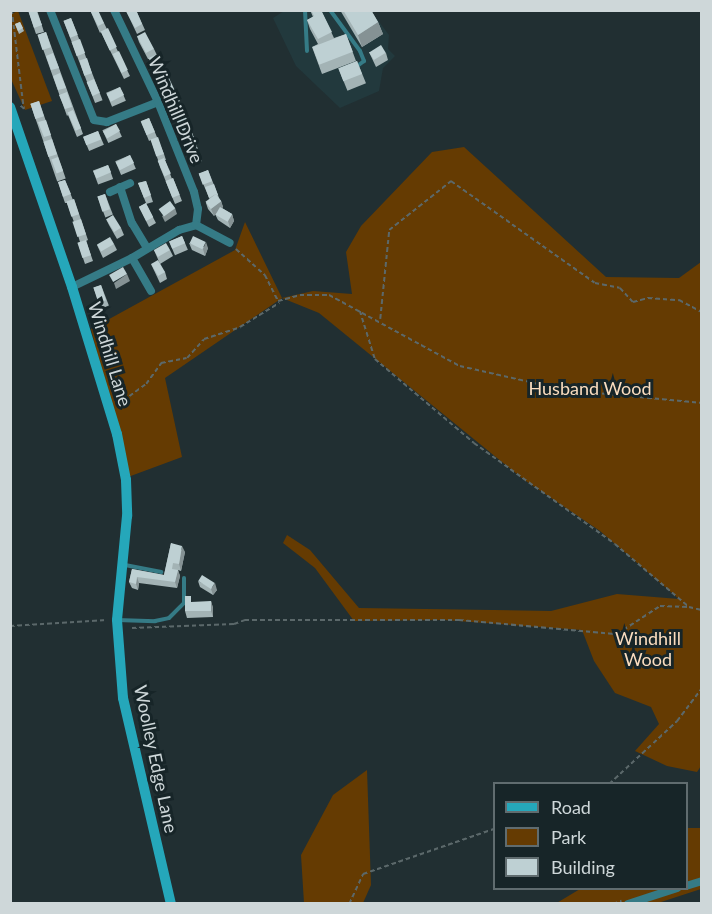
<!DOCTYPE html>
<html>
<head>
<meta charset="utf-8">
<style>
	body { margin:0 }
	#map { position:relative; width:712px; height:914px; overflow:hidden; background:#212f32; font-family:Lato,sans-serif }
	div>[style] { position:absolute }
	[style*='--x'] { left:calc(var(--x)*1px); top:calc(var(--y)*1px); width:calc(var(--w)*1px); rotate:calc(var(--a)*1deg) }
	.built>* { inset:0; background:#22393d }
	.green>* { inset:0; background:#653b02 }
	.path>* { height:1.5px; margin-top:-0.75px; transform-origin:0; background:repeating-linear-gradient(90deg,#5b686a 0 4.5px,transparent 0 7.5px) }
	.lane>* { height:4px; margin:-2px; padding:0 2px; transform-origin:2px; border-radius:2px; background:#357b86 }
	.street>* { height:8px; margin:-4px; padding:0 4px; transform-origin:4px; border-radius:4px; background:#357b86 }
	.secondary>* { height:10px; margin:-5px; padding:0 5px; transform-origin:5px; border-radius:5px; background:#25a7ba }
	.wall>* { inset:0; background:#a3b3b5; transform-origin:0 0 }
	.shaded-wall>* { inset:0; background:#859294 }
	.building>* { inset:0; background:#bed0d3; transform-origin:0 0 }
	span { translate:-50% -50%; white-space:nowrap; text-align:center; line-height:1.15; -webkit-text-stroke:6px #172528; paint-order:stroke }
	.street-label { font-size:18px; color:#ced7d9 }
	.park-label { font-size:18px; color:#fbddbf }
	.frame { position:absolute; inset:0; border:12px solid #ced7d9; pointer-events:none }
	.legend { position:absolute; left:493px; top:782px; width:195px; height:108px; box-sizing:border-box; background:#172528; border:2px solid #606c6f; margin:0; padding:8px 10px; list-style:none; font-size:18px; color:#ced7d9 }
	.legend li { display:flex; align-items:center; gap:12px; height:30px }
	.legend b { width:30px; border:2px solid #606c6f }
</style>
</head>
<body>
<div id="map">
	<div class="built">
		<i style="clip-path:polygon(284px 11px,371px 11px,389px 35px,388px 49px,395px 56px,383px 68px,379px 91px,340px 108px,296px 66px,273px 18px)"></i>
	</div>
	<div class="green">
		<i style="clip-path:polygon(18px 11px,52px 101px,25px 110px,11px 79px,11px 14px)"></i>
		<i style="clip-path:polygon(464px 147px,606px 277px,679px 278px,701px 262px,701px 766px,697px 772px,667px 766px,635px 751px,659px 724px,651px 707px,615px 693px,594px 661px,582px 630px,444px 620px,354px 621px,315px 568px,283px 543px,287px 535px,310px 550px,359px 608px,551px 611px,617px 594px,679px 599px,600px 531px,523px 479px,319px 313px,282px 298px,165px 378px,182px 457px,128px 477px,91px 329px,235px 250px,245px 222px,282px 298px,313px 291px,352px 294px,346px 252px,361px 226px,432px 152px)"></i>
		<i style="clip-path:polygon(367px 770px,371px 885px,363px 903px,304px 903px,301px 855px,333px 795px)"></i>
		<i style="clip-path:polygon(687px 828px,701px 828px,701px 889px,658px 903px,555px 904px,580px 889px,686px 888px)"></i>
	</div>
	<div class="path">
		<i style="--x:12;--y:10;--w:100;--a:83.1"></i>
		<i style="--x:24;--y:109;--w:5;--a:-143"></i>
		<i style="--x:236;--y:249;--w:39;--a:42"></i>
		<i style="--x:265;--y:275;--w:29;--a:63"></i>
		<i style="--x:278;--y:301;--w:23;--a:-15"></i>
		<i style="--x:300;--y:295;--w:29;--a:0"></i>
		<i style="--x:329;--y:295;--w:149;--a:28.5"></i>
		<i style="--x:460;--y:366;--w:108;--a:12.9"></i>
		<i style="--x:565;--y:390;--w:138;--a:5.4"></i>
		<i style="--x:360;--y:311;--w:50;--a:72.6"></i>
		<i style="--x:375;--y:359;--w:130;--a:40.3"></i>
		<i style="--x:474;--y:443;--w:173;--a:35.6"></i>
		<i style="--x:615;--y:544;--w:97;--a:40.4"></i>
		<i style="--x:689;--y:607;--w:13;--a:13"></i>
		<i style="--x:380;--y:319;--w:89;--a:-84.2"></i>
		<i style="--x:389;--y:230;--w:79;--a:-38.3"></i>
		<i style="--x:451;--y:181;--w:176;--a:35.3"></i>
		<i style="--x:595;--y:283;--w:25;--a:11"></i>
		<i style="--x:620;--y:288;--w:19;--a:47"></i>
		<i style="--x:633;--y:302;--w:16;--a:-15"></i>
		<i style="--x:648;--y:298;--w:31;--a:4"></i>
		<i style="--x:679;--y:300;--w:26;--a:28"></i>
		<i style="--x:117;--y:405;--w:36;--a:-36"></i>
		<i style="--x:146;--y:384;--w:26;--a:-54"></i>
		<i style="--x:161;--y:363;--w:26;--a:-11"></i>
		<i style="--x:187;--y:358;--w:25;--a:-48"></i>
		<i style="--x:204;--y:339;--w:38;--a:-18"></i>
		<i style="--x:240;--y:327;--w:46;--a:-31.6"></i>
		<i style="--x:10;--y:626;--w:97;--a:-3.5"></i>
		<i style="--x:132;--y:628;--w:102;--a:-2.2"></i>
		<i style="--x:234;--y:624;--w:12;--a:-20"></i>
		<i style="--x:245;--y:620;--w:214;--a:0"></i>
		<i style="--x:459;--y:620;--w:159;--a:5.1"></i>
		<i style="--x:617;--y:634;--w:51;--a:-33.1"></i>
		<i style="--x:660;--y:606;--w:29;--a:2"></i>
		<i style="--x:609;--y:784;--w:93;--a:-42.8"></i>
		<i style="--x:677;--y:721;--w:41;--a:-52.9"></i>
		<i style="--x:349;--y:904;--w:33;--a:-65"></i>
		<i style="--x:363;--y:874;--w:139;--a:-19"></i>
		<i style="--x:613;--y:904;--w:9;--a:-21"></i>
	</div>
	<div class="lane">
		<i style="--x:305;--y:10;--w:41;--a:87.2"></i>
		<i style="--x:330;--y:10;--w:51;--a:53.8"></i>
		<i style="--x:360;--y:51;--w:11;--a:68"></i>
		<i style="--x:364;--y:61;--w:10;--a:143"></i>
		<i style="--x:125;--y:565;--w:37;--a:11"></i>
		<i style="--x:117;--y:620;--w:38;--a:2"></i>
		<i style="--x:155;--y:621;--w:14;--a:-12"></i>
		<i style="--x:169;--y:618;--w:21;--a:-45"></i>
		<i style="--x:184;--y:603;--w:25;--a:-90"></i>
	</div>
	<div class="street">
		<i style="--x:50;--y:10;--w:118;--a:68.2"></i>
		<i style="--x:94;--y:120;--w:13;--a:9"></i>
		<i style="--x:107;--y:122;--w:55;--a:-21.4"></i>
		<i style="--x:114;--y:10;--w:102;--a:64.4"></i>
		<i style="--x:158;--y:102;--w:97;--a:68.2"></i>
		<i style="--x:194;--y:192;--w:17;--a:77"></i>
		<i style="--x:198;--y:209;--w:16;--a:97"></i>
		<i style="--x:120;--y:187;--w:38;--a:72"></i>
		<i style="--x:132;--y:223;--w:29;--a:59"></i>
		<i style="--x:110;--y:192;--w:22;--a:-24"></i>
		<i style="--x:132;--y:258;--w:38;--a:60"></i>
		<i style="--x:72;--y:287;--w:67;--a:-25.8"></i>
		<i style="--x:132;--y:258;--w:55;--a:-30.8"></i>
		<i style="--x:179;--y:230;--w:18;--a:-16"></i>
		<i style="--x:196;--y:225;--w:38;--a:28"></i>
		<i style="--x:686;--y:886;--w:17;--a:-17"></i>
		<i style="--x:628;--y:904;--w:52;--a:-18.1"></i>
	</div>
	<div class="secondary">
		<i style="--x:10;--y:107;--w:190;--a:71"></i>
		<i style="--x:72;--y:287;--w:154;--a:73"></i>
		<i style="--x:117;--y:434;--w:47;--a:78.9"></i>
		<i style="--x:126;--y:480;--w:36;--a:88"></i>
		<i style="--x:127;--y:516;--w:104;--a:95.5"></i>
		<i style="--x:117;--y:620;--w:78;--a:85.6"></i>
		<i style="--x:123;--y:698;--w:212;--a:76.9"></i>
	</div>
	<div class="wall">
		<i style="clip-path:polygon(28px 10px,37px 10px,44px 32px,36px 34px)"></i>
		<i style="clip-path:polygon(90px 10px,104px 23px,130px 76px,124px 79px,101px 32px,100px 33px)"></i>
		<i style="clip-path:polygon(124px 10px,136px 10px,145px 30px,137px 34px,126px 11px,125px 12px)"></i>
		<i style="clip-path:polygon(310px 10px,321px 10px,334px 38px,346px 34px,356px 61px,322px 74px,312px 47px,318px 44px,310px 29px,307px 20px,313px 17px)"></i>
		<i style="clip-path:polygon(340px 10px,371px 10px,378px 22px,383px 34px,362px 47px)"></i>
		<i style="left:71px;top:18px;width:88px;height:8px;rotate:69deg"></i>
		<i style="clip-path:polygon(20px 22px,24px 31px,19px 34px,15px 24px)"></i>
		<i style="clip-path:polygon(46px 32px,83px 134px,77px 137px,68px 115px,67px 116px,38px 35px)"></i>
		<i style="clip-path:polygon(137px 36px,154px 49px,168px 78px,160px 82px,149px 59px,148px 59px,139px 42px)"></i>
		<i style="clip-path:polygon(369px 52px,386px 53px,388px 60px,376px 67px)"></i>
		<i style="left:357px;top:61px;width:24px;height:20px;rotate:68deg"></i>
		<i style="clip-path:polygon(161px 82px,177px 95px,180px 101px,172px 105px)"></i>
		<i style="left:120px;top:87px;width:15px;height:15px;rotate:67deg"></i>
		<i style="left:39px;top:101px;width:82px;height:9px;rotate:71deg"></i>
		<i style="clip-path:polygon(181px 105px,194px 138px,202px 161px,194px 164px,188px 144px,181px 129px,180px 130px,172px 108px)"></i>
		<i style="clip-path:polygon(149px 118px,164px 154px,166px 160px,165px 160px,172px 179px,173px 178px,182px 201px,175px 204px,160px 167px,158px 160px,151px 140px,149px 141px,141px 121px)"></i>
		<i style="left:116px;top:124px;width:14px;height:15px;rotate:65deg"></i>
		<i style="left:98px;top:131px;width:15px;height:16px;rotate:67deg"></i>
		<i style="left:130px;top:155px;width:15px;height:16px;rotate:67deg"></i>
		<i style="left:108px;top:165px;width:15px;height:16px;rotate:70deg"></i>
		<i style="clip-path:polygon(208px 170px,218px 195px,219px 198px,221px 201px,223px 207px,222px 208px,232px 214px,234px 221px,230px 228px,218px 220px,215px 214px,214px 216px,208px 209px,206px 203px,210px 200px,199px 174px)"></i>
		<i style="clip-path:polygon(65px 180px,73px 200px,74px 199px,88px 240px,86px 241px,93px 261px,85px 264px,78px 243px,80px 242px,74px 222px,67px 203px,65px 203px,58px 182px)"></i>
		<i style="clip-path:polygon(146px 181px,153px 202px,146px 204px,156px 223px,149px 227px,139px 207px,146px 203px,138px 183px)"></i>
		<i style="left:105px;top:194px;width:22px;height:8px;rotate:69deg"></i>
		<i style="clip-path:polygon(106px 219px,121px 228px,124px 235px,117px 239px,109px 225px)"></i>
		<i style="left:182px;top:236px;width:15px;height:14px;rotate:67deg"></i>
		<i style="clip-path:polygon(189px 243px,208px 248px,205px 256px,192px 250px)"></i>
		<i style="clip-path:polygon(114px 244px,117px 250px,103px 258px,97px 245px)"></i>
		<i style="clip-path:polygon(154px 250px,170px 250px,173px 256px,160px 264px)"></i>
		<i style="clip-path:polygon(151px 264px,165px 272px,167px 279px,160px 283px)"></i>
		<i style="left:101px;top:285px;width:22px;height:8px;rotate:69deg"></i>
		<i style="clip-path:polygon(171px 543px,185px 552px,181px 571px,178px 570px,180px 576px,177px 588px,139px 583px,138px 590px,132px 588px,129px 582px,132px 569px,164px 575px)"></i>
		<i style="clip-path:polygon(198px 581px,217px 590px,213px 595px,200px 587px)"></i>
		<i style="clip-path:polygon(211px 601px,213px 608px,213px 617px,187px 618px,185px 611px)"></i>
	</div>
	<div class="shaded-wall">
		<i style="clip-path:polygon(378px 22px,383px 34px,362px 47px,358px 35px)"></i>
		<i style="clip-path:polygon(221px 201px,223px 207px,214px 216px,211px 209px)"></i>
		<i style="clip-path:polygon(175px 208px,177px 214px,165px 222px,162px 216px)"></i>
		<i style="clip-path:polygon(232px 214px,234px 221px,230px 228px,228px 221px)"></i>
		<i style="clip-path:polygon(206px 242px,208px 248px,205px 256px,203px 249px)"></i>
		<i style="clip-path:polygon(127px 274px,130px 281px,116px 289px,114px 283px)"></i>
		<i style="clip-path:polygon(182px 546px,185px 552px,181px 571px,179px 564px)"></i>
		<i style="clip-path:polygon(178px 570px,180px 576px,177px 588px,175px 582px)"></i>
		<i style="clip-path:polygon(137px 577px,139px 583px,138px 590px,136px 584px)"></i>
		<i style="clip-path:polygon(215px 583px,217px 590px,213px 595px,211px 589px)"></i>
		<i style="clip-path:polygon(211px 601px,213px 608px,213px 617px,211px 611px)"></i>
	</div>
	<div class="building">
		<i style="clip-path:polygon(28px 10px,36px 10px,42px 25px,34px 28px)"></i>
		<i style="clip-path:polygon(90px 10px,98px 10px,104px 23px,98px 26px)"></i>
		<i style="clip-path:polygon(136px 10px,142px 24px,135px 28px,126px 11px)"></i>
		<i style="clip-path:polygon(311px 10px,321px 10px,332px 32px,318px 39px,307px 20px,314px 16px)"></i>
		<i style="clip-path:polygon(343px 10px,371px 10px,378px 22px,358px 35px)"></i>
		<i style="left:71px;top:18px;width:18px;height:8px;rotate:68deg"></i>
		<i style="clip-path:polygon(20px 22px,23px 28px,18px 31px,15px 24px)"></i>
		<i style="left:108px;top:28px;width:21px;height:8px;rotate:65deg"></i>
		<i style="left:46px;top:32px;width:16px;height:9px;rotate:72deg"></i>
		<i style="left:145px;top:32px;width:19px;height:9px;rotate:62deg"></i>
		<i style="left:346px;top:34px;width:19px;height:36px;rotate:69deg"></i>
		<i style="left:80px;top:39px;width:15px;height:9px;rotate:70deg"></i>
		<i style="left:381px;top:45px;width:9px;height:14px;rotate:58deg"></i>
		<i style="left:119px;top:51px;width:21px;height:7px;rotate:65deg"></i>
		<i style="clip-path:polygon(53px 53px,59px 68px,51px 70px,46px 56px)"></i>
		<i style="left:157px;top:54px;width:20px;height:9px;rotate:63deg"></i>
		<i style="left:87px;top:58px;width:16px;height:8px;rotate:72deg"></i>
		<i style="left:357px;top:61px;width:14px;height:20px;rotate:69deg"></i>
		<i style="clip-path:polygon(60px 73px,66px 88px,58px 90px,53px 76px)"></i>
		<i style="left:169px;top:78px;width:19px;height:9px;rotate:65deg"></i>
		<i style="left:94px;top:79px;width:15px;height:8px;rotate:67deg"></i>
		<i style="left:120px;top:87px;width:9px;height:15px;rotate:63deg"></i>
		<i style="clip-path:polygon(67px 92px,72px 107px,65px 109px,59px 95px)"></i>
		<i style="left:39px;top:101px;width:16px;height:9px;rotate:72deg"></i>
		<i style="left:181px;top:105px;width:16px;height:9px;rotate:68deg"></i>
		<i style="left:73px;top:110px;width:20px;height:6px;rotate:66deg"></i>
		<i style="left:149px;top:118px;width:15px;height:9px;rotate:67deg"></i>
		<i style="clip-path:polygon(46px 120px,51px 135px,44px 137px,38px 122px)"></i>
		<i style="left:116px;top:124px;width:8px;height:15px;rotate:60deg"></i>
		<i style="clip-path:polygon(189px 125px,194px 138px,187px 142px,181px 129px)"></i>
		<i style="left:98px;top:131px;width:9px;height:16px;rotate:69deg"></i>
		<i style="left:158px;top:137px;width:18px;height:8px;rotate:71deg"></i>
		<i style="left:52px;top:139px;width:16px;height:9px;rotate:72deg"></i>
		<i style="left:195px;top:142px;width:14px;height:9px;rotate:69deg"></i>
		<i style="left:130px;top:155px;width:9px;height:16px;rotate:63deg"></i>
		<i style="left:58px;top:157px;width:15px;height:7px;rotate:70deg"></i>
		<i style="left:164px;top:158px;width:17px;height:7px;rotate:66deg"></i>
		<i style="left:108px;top:165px;width:8px;height:16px;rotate:67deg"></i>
		<i style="left:208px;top:170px;width:12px;height:10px;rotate:70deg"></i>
		<i style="left:173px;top:178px;width:18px;height:8px;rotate:68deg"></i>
		<i style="clip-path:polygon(65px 180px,71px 194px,63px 197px,58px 182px)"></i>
		<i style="clip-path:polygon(146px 181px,151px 195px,144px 198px,138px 183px)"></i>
		<i style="clip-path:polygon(214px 184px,218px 195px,217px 195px,216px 194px,209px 198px,205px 187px)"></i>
		<i style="left:105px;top:194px;width:16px;height:8px;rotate:72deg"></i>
		<i style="left:216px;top:194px;width:9px;height:13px;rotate:54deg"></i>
		<i style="left:74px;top:199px;width:16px;height:8px;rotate:72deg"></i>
		<i style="left:170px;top:201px;width:9px;height:14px;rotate:54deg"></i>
		<i style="left:146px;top:203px;width:16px;height:8px;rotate:63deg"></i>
		<i style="left:220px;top:207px;width:14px;height:9px;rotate:30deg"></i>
		<i style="left:113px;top:215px;width:15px;height:8px;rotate:58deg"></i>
		<i style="left:81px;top:219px;width:16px;height:9px;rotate:72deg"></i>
		<i style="left:182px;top:236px;width:8px;height:14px;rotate:67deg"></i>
		<i style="left:193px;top:236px;width:14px;height:8px;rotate:25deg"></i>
		<i style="left:110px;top:237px;width:8px;height:15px;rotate:60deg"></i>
		<i style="left:86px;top:240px;width:16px;height:9px;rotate:72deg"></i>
		<i style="left:166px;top:243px;width:8px;height:14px;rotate:60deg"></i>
		<i style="left:158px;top:260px;width:14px;height:8px;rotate:60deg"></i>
		<i style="left:123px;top:267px;width:8px;height:16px;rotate:60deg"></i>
		<i style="left:101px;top:285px;width:16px;height:8px;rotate:72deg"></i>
		<i style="clip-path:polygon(171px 543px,182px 546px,179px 564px,173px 563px,172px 569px,178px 570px,175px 582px,137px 577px,136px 584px,129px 582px,132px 569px,164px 575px)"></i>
		<i style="left:202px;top:575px;width:15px;height:7px;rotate:32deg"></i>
		<i style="clip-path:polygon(185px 596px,191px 596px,191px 602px,211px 601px,211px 611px,185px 611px)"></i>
	</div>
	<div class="street-label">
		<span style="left:176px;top:110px;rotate:67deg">Windhill Drive</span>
		<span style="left:110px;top:354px;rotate:73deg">Windhill Lane</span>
		<span style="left:156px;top:759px;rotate:78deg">Woolley Edge Lane</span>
	</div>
	<div class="park-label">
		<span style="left:590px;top:388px">Husband Wood</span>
		<span style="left:648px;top:649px">Windhill<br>Wood</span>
	</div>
	<div class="frame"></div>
	<ul class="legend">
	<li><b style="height:8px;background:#25a7ba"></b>Road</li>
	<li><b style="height:16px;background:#653b02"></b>Park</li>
	<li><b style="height:16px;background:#bed0d3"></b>Building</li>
	</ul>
</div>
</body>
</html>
